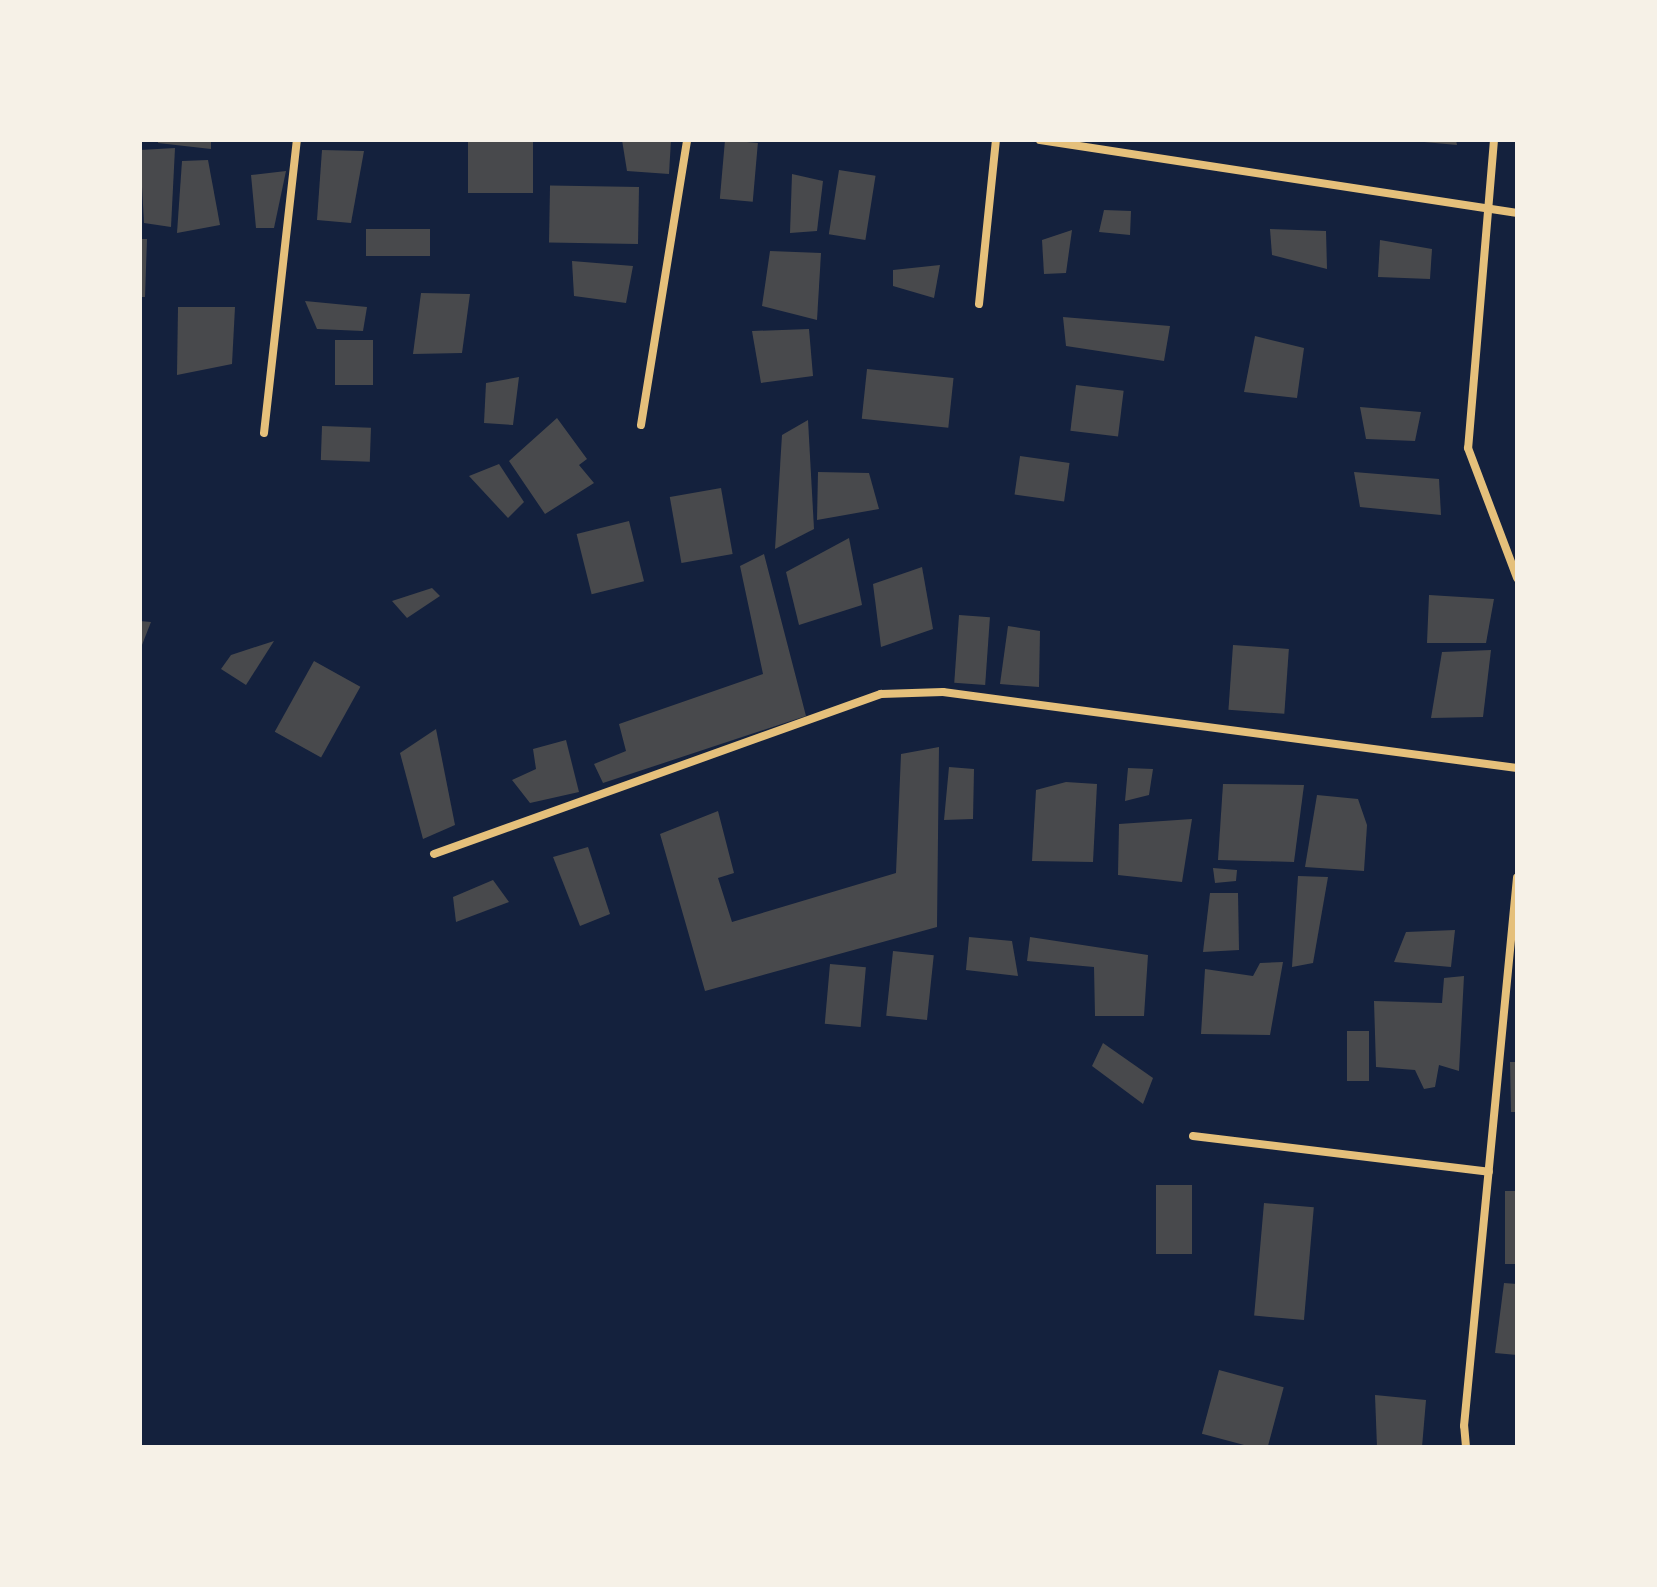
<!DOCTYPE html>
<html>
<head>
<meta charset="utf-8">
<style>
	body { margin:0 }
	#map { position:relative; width:1657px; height:1587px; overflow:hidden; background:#14213d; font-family:"Nunito Sans",sans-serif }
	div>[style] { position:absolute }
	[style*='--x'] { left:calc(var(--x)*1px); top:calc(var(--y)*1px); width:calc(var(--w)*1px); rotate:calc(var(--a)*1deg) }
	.building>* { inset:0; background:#48494c; transform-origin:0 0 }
	.minor>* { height:8px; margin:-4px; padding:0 4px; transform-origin:4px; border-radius:4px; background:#e5c07b }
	span { translate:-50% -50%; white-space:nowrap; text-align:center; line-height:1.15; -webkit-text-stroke:8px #f6f1e7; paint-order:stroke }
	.frame { position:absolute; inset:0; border:142px solid #f6f1e7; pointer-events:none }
</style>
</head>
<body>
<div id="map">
	<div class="building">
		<i style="clip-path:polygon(158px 140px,211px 140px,211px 149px,158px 143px)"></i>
		<i style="left:468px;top:140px;width:65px;height:53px"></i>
		<i style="clip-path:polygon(622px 140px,671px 140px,669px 174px,627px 171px)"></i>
		<i style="left:725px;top:140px;width:33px;height:59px;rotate:5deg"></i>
		<i style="clip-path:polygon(1424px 140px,1456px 140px,1457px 145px,1424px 142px)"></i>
		<i style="clip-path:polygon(175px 148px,171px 227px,144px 223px,140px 150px)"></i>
		<i style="clip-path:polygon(322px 150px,364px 151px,351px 223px,317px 220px)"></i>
		<i style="clip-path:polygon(208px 160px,220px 225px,177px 233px,182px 161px)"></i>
		<i style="left:839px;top:170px;width:37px;height:65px;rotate:9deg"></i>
		<i style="clip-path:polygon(286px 171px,274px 228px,256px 228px,251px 175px)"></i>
		<i style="clip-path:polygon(792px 174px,823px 181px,817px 231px,790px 233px)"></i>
		<i style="left:639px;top:187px;width:57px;height:89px;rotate:91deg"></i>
		<i style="clip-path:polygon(1104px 210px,1131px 211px,1130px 235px,1099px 232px)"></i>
		<i style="left:366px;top:229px;width:64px;height:27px"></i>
		<i style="clip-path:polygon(1270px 229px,1326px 231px,1327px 269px,1272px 255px)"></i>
		<i style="clip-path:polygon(1072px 230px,1066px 273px,1044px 274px,1042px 240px)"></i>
		<i style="clip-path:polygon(140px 239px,147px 239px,145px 297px,140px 297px)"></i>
		<i style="clip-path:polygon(1380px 240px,1432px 249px,1430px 279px,1378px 277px)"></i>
		<i style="clip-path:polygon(770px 251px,821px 253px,817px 320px,762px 306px)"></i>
		<i style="clip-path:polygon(572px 261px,633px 266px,626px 303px,574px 296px)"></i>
		<i style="clip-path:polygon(940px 265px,934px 298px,893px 286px,893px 270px)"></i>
		<i style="clip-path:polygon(421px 293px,470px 294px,462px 353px,413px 354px)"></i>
		<i style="clip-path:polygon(305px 301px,367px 307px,363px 331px,317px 329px)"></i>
		<i style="clip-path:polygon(178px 307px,235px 307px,232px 364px,177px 375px)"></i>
		<i style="clip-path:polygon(1063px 317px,1170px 326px,1164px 361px,1066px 346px)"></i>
		<i style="clip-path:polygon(809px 329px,813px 376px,761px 383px,752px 331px)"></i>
		<i style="clip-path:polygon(1255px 336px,1304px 348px,1297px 398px,1244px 392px)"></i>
		<i style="left:335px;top:340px;width:38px;height:45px"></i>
		<i style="left:867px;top:369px;width:87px;height:50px;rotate:6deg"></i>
		<i style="clip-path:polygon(519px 377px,513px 425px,484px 423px,486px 383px)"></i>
		<i style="left:1076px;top:385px;width:48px;height:46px;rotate:7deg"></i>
		<i style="clip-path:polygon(1360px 407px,1421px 412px,1415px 441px,1366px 439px)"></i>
		<i style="clip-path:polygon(557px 418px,587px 459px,579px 465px,594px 483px,545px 514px,509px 461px)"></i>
		<i style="clip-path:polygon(808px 420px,814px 529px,775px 549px,782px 435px)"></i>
		<i style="left:322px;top:426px;width:49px;height:34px;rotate:2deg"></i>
		<i style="left:1020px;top:456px;width:50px;height:39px;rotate:8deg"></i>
		<i style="clip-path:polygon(499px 464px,524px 502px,508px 518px,469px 476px)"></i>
		<i style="clip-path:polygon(818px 472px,869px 473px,879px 509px,817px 520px)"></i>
		<i style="clip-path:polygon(1354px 472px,1439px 479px,1441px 515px,1360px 507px)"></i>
		<i style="left:721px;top:488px;width:67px;height:52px;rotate:80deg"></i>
		<i style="left:629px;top:521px;width:62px;height:54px;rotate:76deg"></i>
		<i style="clip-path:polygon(849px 538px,862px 605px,799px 625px,786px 572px)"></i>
		<i style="clip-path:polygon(764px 554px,806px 716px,603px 783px,594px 764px,626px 751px,619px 724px,763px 674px,740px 566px)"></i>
		<i style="clip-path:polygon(922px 567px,933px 629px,881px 647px,873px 584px)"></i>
		<i style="clip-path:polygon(432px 588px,440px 596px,407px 618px,392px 601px)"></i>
		<i style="clip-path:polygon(1429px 595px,1494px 599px,1486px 643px,1427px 643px)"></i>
		<i style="left:959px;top:615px;width:31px;height:68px;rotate:4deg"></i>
		<i style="clip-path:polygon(140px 621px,151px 622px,140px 650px)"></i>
		<i style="clip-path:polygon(1008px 626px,1040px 631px,1039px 687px,1000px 684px)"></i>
		<i style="clip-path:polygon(274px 641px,246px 685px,221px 669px,231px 655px)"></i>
		<i style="left:1233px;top:645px;width:56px;height:65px;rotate:4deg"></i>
		<i style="clip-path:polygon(1491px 650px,1483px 717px,1431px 718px,1442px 652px)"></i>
		<i style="left:314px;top:661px;width:53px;height:81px;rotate:29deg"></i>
		<i style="clip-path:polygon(436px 729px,455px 825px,423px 839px,400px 753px)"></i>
		<i style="clip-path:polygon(566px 740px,579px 792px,530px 803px,512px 780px,536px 769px,533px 749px)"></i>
		<i style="clip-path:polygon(939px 747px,937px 927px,705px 991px,660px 834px,718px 811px,734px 873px,718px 878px,732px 922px,896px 873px,901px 754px)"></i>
		<i style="clip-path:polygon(949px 767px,974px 769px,973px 819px,944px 820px)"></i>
		<i style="clip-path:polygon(1128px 768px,1153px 769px,1149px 795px,1125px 801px)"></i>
		<i style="clip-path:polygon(1066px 782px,1097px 784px,1093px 862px,1032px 861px,1036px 790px)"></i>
		<i style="clip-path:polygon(1223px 784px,1304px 785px,1294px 862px,1218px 860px)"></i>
		<i style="clip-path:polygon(1317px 795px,1358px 799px,1367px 825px,1364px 871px,1305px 867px)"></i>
		<i style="clip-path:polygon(1192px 819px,1182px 882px,1118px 875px,1119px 824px)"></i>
		<i style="clip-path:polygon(588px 847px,610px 914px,580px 926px,553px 857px)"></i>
		<i style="clip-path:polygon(1213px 868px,1237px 870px,1236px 881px,1215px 883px)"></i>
		<i style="clip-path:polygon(1298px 876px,1328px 877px,1313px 963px,1292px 967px)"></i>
		<i style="clip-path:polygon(493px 880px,509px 902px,456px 922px,453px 897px)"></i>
		<i style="clip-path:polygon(1210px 893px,1238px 893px,1239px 950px,1203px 952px)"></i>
		<i style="clip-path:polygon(1455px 930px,1451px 967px,1394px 962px,1406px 932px)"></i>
		<i style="clip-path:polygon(969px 937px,1012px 941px,1018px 976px,966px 970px)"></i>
		<i style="clip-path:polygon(1030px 937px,1148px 955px,1144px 1016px,1095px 1016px,1094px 967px,1027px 961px)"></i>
		<i style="left:893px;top:951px;width:41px;height:65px;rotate:6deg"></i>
		<i style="clip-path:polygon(1283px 962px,1270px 1035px,1201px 1034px,1205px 969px,1253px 976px,1260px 963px)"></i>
		<i style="left:830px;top:964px;width:36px;height:60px;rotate:5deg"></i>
		<i style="clip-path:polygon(1464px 976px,1459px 1071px,1439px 1065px,1435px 1087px,1424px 1089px,1415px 1070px,1376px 1067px,1374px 1001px,1442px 1003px,1444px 978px)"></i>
		<i style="left:1347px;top:1031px;width:22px;height:50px"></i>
		<i style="clip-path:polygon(1103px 1043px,1153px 1078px,1143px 1104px,1092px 1066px)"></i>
		<i style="clip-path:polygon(1510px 1062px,1517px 1062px,1517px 1112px,1511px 1112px)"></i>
		<i style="left:1156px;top:1185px;width:36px;height:69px"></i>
		<i style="left:1505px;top:1191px;width:12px;height:73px"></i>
		<i style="left:1264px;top:1203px;width:50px;height:113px;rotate:5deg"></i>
		<i style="clip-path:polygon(1504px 1283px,1517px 1284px,1517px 1355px,1495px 1353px)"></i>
		<i style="left:1219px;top:1370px;width:67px;height:66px;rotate:15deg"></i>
		<i style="clip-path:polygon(1375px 1395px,1426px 1400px,1422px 1447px,1377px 1447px)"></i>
	</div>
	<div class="minor">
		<i style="--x:1040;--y:140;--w:483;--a:8.7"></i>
		<i style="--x:1494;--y:140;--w:309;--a:94.8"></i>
		<i style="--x:1468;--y:448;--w:139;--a:69.3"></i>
		<i style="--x:979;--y:304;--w:165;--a:-84.1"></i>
		<i style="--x:641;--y:425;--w:289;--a:-80.8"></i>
		<i style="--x:264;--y:433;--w:295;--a:-83.6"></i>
		<i style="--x:434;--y:854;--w:475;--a:-19.7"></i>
		<i style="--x:881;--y:694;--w:62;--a:-1.8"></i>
		<i style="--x:943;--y:692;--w:579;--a:7.54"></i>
		<i style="--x:1193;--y:1136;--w:298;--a:6.9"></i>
		<i style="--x:1466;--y:1447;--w:21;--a:-95"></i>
		<i style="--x:1464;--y:1426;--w:551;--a:-84.48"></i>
	</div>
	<div class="frame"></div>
</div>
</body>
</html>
